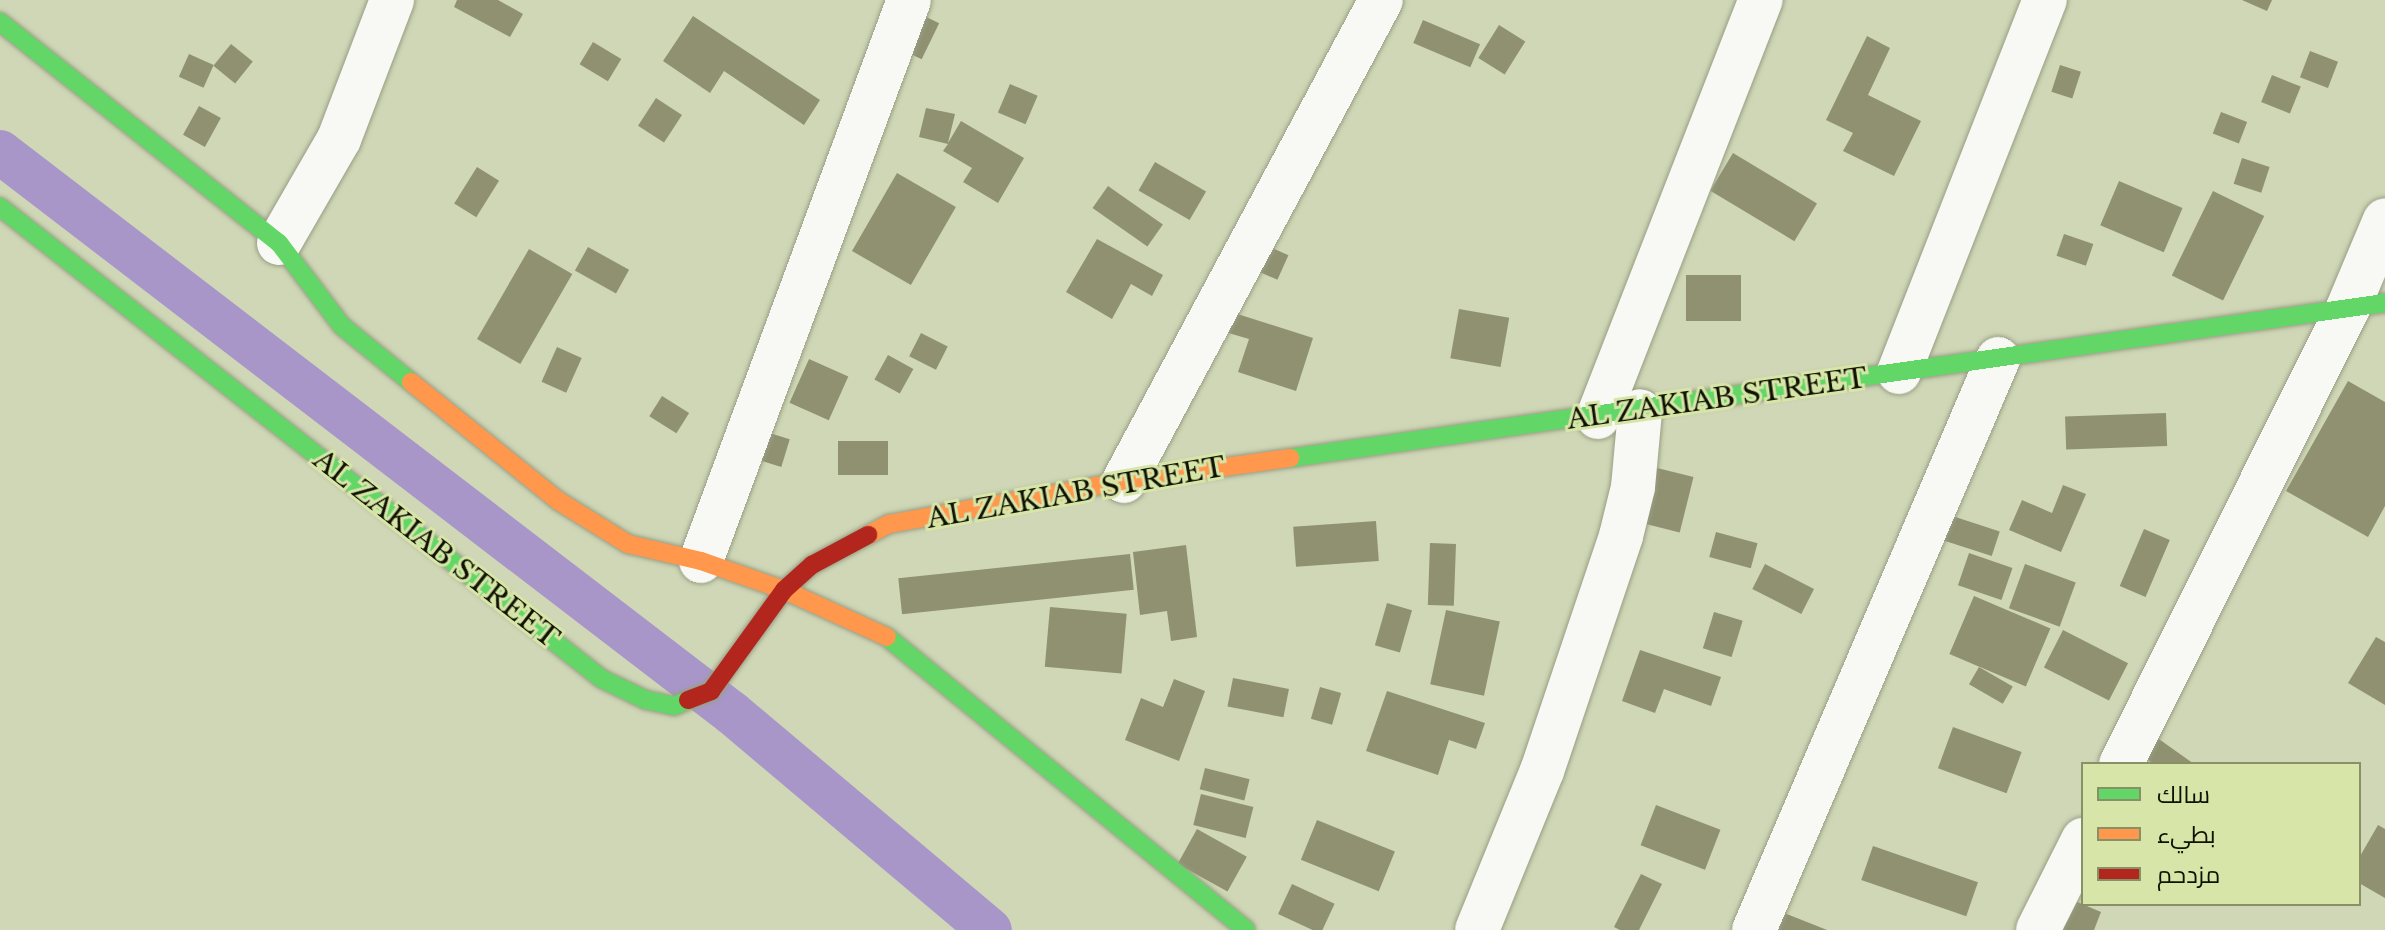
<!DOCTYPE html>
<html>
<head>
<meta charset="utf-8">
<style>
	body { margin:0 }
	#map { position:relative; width:2385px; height:930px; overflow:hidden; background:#cfd7b6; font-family:"Libre Baskerville",Cairo,serif }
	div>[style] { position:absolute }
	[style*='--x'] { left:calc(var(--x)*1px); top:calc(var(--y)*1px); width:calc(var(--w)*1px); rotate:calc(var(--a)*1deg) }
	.canal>* { height:44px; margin:-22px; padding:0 22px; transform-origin:22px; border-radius:22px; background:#a896c9 }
	.building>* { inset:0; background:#909171; transform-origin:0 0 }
	.roads { filter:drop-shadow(0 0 2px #989e84) drop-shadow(0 0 2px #989e84) }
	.street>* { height:44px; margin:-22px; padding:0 22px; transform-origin:22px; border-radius:22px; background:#f8f9f4 }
	.fast>* { height:18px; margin:-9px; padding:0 9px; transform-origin:9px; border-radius:9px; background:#63d668 }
	.slow>* { height:18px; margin:-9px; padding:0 9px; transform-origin:9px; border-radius:9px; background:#ff974d }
	.jam>* { height:18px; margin:-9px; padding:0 9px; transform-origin:9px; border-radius:9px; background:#b3261e }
	span { translate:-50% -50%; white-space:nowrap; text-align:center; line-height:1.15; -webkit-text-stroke:6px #d7e5a8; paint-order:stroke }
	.street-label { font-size:28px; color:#0f1200 }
	.legend { position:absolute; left:2081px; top:762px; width:280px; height:144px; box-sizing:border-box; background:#d7e5a8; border:2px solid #879165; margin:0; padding:10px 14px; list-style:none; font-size:24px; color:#0f1200 }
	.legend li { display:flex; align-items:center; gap:16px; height:40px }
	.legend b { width:40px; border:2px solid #879165 }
</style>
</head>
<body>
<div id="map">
	<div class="canal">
		<i style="--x:0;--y:152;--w:922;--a:37.47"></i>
		<i style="--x:732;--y:713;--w:337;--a:40.1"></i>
	</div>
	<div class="building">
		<i style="clip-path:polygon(457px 0,498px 0,523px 14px,510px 37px,454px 7px)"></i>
		<i style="clip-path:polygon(2242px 0,2272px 0,2267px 11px)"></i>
		<i style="left:914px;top:11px;width:28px;height:40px;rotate:26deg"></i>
		<i style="clip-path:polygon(693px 16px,820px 100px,804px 125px,724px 71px,710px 93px,663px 61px)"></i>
		<i style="left:1423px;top:20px;width:62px;height:25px;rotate:23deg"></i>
		<i style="left:1499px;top:25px;width:31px;height:39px;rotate:32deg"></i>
		<i style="clip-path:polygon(1867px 36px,1890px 48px,1868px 95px,1921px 121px,1894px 176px,1843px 151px,1853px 133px,1826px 120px)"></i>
		<i style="left:593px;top:42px;width:33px;height:26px;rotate:31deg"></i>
		<i style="left:231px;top:44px;width:28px;height:28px;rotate:39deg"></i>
		<i style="left:2310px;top:51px;width:30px;height:28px;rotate:21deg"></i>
		<i style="left:189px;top:54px;width:27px;height:25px;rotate:24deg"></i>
		<i style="left:2060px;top:65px;width:22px;height:28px;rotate:18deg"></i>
		<i style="left:2272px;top:75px;width:31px;height:29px;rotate:22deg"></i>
		<i style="left:1010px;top:84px;width:30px;height:31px;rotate:23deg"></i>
		<i style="left:656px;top:98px;width:31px;height:33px;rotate:33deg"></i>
		<i style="left:199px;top:106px;width:25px;height:33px;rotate:29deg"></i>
		<i style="clip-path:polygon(926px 108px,955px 114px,948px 143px,961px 121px,1024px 158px,998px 203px,963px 182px,972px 168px,943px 151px,948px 144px,919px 137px)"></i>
		<i style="left:2221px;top:112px;width:28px;height:23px;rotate:21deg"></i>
		<i style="left:1733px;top:153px;width:98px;height:44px;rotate:31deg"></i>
		<i style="left:2242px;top:158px;width:29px;height:27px;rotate:18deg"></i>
		<i style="left:1155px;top:162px;width:59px;height:33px;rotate:30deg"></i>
		<i style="left:477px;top:167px;width:26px;height:43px;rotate:32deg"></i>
		<i style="left:897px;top:173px;width:68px;height:90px;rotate:30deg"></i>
		<i style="left:2119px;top:181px;width:69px;height:48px;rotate:23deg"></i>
		<i style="left:1108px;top:186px;width:67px;height:27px;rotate:35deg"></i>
		<i style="left:2213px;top:191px;width:57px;height:94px;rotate:26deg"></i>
		<i style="left:2064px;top:234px;width:31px;height:23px;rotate:19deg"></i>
		<i style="clip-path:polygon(1097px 239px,1163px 275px,1152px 296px,1131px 284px,1112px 319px,1066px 292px)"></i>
		<i style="left:1261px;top:243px;width:30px;height:27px;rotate:24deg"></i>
		<i style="left:588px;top:247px;width:47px;height:27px;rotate:29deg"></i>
		<i style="left:529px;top:249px;width:50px;height:104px;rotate:30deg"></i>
		<i style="left:1686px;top:275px;width:55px;height:46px"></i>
		<i style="clip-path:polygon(1222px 309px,1313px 338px,1296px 391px,1238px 372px,1249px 339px,1215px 329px)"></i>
		<i style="left:1459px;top:309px;width:51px;height:50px;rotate:10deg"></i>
		<i style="left:921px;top:333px;width:30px;height:26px;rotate:27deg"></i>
		<i style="left:557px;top:347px;width:27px;height:38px;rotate:24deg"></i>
		<i style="left:888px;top:355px;width:29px;height:28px;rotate:29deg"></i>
		<i style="left:809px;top:359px;width:43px;height:48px;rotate:24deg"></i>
		<i style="clip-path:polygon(2348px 381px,2385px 402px,2385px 506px,2368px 537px,2286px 491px)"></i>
		<i style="left:662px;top:396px;width:32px;height:24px;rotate:32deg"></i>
		<i style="left:2166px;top:413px;width:33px;height:101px;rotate:88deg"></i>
		<i style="left:763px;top:431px;width:28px;height:29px;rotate:17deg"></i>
		<i style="left:838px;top:441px;width:50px;height:34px"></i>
		<i style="left:1645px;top:465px;width:50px;height:57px;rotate:14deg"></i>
		<i style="clip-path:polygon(2063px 485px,2086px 494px,2061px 552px,2009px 530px,2022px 500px,2052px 513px)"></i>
		<i style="left:1937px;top:511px;width:66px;height:26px;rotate:18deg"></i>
		<i style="left:1376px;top:521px;width:40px;height:83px;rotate:86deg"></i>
		<i style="left:2144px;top:529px;width:28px;height:62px;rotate:23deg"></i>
		<i style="left:1716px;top:532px;width:43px;height:26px;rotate:15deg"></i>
		<i style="left:1430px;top:543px;width:26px;height:62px;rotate:2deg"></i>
		<i style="clip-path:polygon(1186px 545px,1197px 637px,1171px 641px,1167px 611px,1140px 615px,1133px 552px)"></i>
		<i style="left:1969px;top:553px;width:46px;height:34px;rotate:19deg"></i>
		<i style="left:1130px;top:554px;width:36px;height:233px;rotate:84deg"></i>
		<i style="left:1765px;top:564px;width:55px;height:28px;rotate:27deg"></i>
		<i style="left:2025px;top:564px;width:54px;height:47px;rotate:20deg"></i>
		<i style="left:1974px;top:596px;width:83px;height:63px;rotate:23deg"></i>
		<i style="left:1387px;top:603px;width:26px;height:44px;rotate:16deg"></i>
		<i style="left:1050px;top:607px;width:77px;height:60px;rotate:5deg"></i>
		<i style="left:1446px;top:610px;width:55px;height:76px;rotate:12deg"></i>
		<i style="left:1714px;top:612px;width:30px;height:38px;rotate:17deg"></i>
		<i style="left:2063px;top:630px;width:73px;height:42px;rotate:27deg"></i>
		<i style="clip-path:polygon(2376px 637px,2385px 642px,2385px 705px,2348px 683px)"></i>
		<i style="clip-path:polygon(1640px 650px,1721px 677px,1711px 706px,1664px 689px,1655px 713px,1622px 701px)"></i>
		<i style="left:1979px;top:667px;width:39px;height:20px;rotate:30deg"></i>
		<i style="left:1233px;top:678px;width:57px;height:29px;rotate:11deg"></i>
		<i style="clip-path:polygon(1174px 679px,1205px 691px,1179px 761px,1125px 740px,1141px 698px,1163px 707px)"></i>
		<i style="left:1320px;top:687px;width:22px;height:33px;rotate:16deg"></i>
		<i style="clip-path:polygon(1387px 691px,1485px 723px,1476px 749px,1449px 740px,1438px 775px,1366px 751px)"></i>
		<i style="left:1953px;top:727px;width:73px;height:44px;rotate:20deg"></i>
		<i style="clip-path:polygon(2149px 732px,2194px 764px,2154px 764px,2135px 751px)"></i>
		<i style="left:1205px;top:768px;width:46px;height:22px;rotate:14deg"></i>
		<i style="left:1201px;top:794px;width:54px;height:32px;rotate:14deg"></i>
		<i style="left:1656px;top:805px;width:69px;height:43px;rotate:21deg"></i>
		<i style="left:1317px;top:820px;width:84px;height:43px;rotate:22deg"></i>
		<i style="clip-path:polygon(2378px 825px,2385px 829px,2385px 898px,2359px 883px,2359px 858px)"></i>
		<i style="left:1197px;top:829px;width:57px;height:40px;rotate:29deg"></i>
		<i style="left:1873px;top:846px;width:111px;height:36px;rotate:19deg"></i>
		<i style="clip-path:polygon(1641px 874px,1662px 884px,1639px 930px,1620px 930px,1614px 927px)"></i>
		<i style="left:1292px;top:884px;width:47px;height:33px;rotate:25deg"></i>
		<i style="clip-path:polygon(2075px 901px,2101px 912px,2094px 930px,2063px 930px)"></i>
		<i style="clip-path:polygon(1762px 904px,1827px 930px,1751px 930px)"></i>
	</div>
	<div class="roads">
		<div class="street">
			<i style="--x:279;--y:243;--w:120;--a:-60"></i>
			<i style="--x:339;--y:139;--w:149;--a:-69.1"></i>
			<i style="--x:1899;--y:372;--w:400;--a:-68.6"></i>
			<i style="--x:1598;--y:417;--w:448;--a:-68.7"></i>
			<i style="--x:1124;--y:481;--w:545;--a:-61.88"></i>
			<i style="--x:701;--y:561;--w:598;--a:-69.66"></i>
			<i style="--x:2121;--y:764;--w:509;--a:-63.54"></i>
			<i style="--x:2348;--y:308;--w:95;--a:-67.2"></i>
			<i style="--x:1477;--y:930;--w:172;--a:-67.8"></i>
			<i style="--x:1542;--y:771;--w:248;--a:-71.4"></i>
			<i style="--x:1621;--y:536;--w:50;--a:-76.2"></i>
			<i style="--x:1633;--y:487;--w:76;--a:-84.7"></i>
			<i style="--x:1754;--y:930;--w:621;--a:-66.86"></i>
			<i style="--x:2038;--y:930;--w:101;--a:-63.4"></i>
		</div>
		<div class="fast">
			<i style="--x:0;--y:22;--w:356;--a:38.4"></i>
			<i style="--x:279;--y:243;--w:104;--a:52.8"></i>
			<i style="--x:342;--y:326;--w:89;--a:39.1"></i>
			<i style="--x:0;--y:207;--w:765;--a:38.1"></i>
			<i style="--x:602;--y:679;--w:49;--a:25.5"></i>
			<i style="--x:646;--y:700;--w:29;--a:12"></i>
			<i style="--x:674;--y:706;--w:15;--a:-23"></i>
			<i style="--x:1290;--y:458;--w:1106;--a:-8.06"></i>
			<i style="--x:887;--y:637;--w:463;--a:39.2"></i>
		</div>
		<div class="slow">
			<i style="--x:411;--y:382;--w:188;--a:38.9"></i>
			<i style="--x:557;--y:500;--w:84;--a:31.8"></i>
			<i style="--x:628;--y:544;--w:75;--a:13.1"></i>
			<i style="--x:701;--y:561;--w:88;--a:19.3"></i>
			<i style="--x:784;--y:590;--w:113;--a:24.5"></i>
			<i style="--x:868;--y:535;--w:24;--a:-28"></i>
			<i style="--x:889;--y:524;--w:239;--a:-10.4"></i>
			<i style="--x:1124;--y:481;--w:168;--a:-7.9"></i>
		</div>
		<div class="jam">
			<i style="--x:688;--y:700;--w:25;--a:-21"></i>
			<i style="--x:711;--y:691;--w:125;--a:-54.1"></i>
			<i style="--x:784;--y:590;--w:38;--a:-42"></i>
			<i style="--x:812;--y:565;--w:64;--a:-28.2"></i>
		</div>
	</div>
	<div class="street-label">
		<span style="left:1717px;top:399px;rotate:-8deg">AL ZAKIAB STREET</span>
		<span style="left:1076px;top:493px;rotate:-10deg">AL ZAKIAB STREET</span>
		<span style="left:436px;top:549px;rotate:38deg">AL ZAKIAB STREET</span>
	</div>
	<ul class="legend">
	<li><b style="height:10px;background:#63d668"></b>سالك</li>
	<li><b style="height:10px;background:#ff974d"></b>بطيء</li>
	<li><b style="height:10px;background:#b3261e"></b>مزدحم</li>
	</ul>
</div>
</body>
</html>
